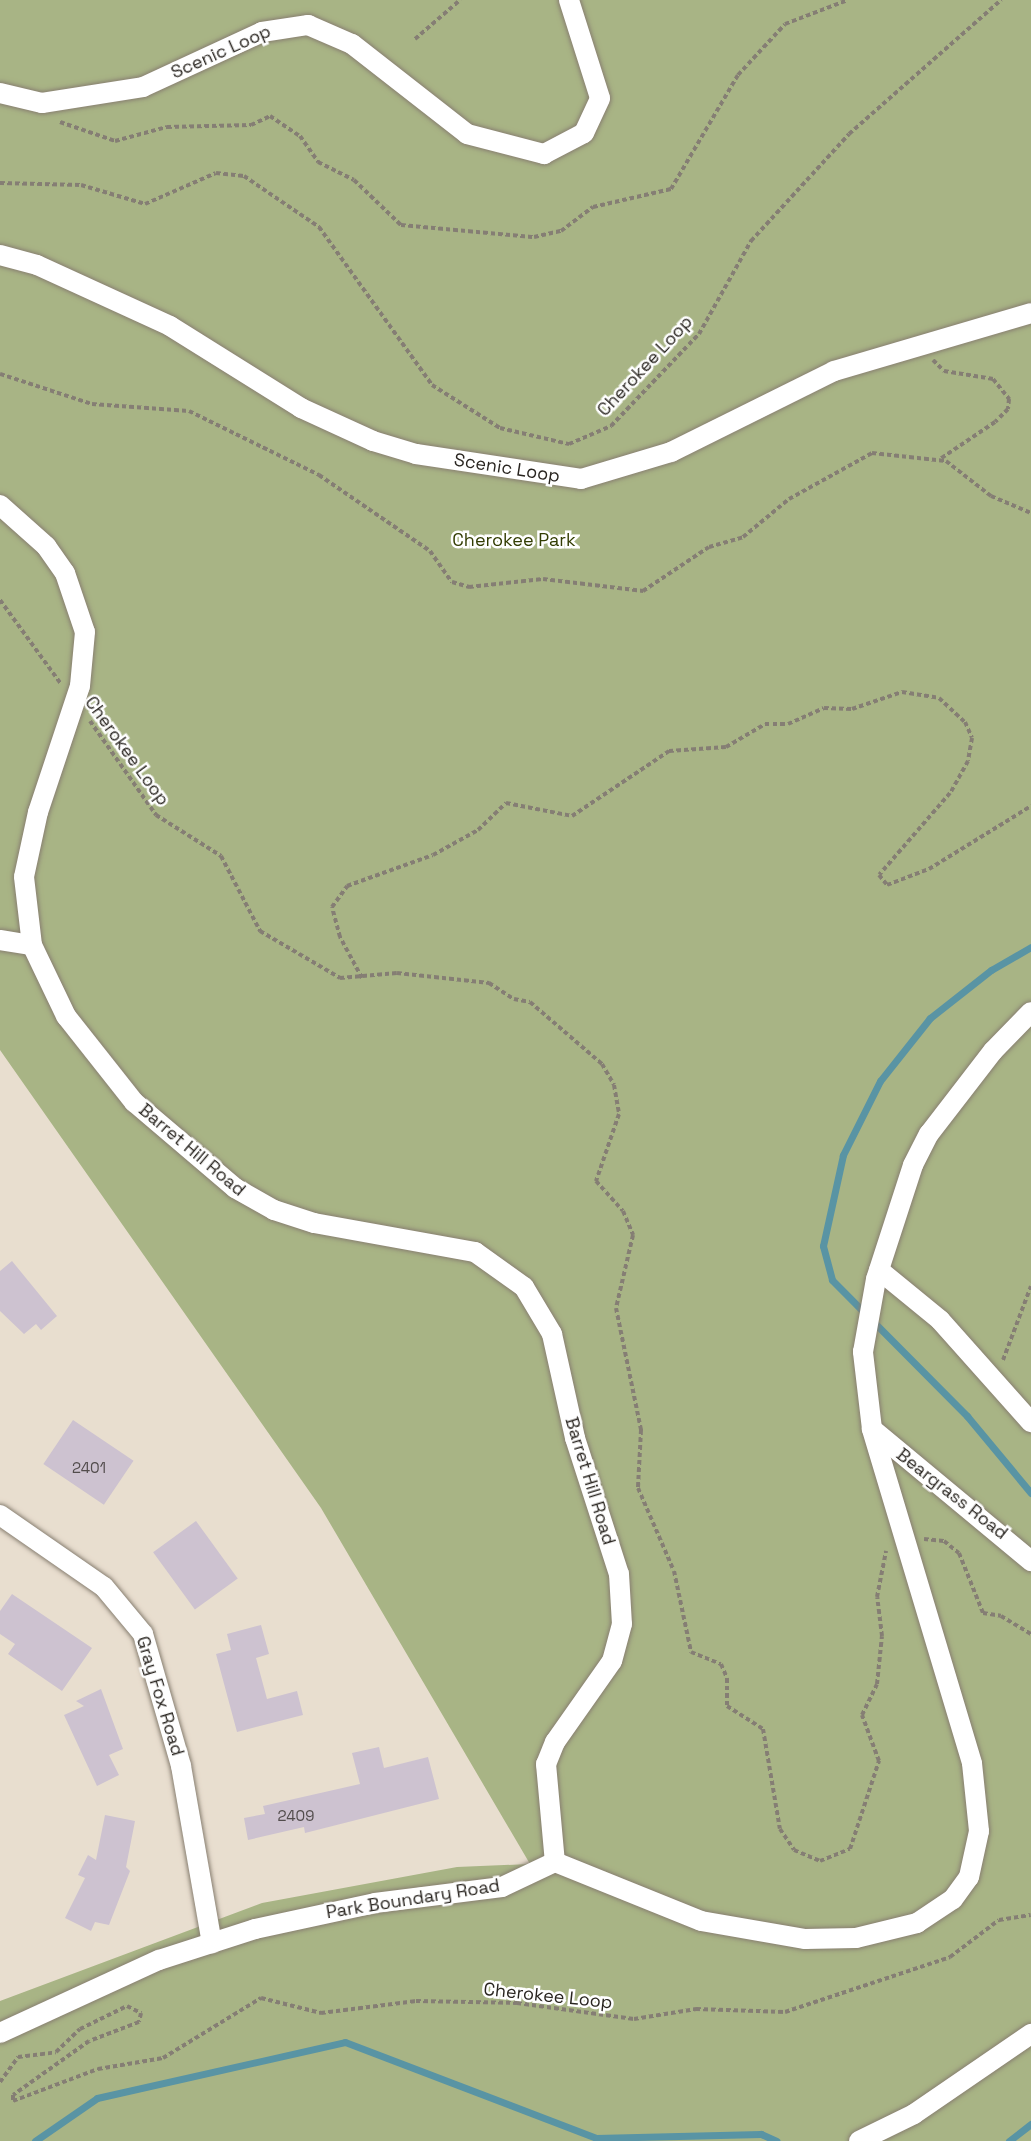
<!DOCTYPE html>
<html>
<head>
<meta charset="utf-8">
<style>
	body { margin:0 }
	#map { position:relative; width:1031px; height:2141px; overflow:hidden; background:#e8decf; font-family:"Space Grotesk",sans-serif }
	div>[style] { position:absolute }
	[style*='--x'] { left:calc(var(--x)*1px); top:calc(var(--y)*1px); width:calc(var(--w)*1px); rotate:calc(var(--a)*1deg) }
	.green>* { inset:0; background:#a8b485 }
	.stream>* { height:7px; margin:-3.5px; padding:0 3.5px; transform-origin:3.5px; border-radius:3.5px; background:#5994a4 }
	.building>* { inset:0; background:#cdc2d0; transform-origin:0 0 }
	.path>* { height:4px; margin-top:-2px; transform-origin:0; background:repeating-linear-gradient(90deg,#857e74 0 4.5px,transparent 0 7.5px) }
	.roads { filter:drop-shadow(0 0 2px #887f71) drop-shadow(0 0 2px #887f71) }
	.street>* { height:20px; margin:-10px; padding:0 10px; transform-origin:10px; border-radius:10px; background:#fff }
	span { translate:-50% -50%; white-space:nowrap; text-align:center; line-height:1.15; -webkit-text-stroke:5px #fff; paint-order:stroke }
	.number-label { font-size:15px; color:#524c4c }
	.number-label span { -webkit-text-stroke-width:0 }
	.street-label { font-size:18px; color:#292520 }
	.park-label { font-size:18px; color:#333d03 }
</style>
</head>
<body>
<div id="map">
	<div class="green">
		<i style="clip-path:polygon(0 0,1031px 0,1031px 2141px,0 2141px,0 2001px,262px 1903px,457px 1867px,530px 1864px,321px 1508px,0 1050px)"></i>
	</div>
	<div class="stream">
		<i style="--x:1031;--y:947;--w:46;--a:150.1"></i>
		<i style="--x:991;--y:970;--w:78;--a:141.8"></i>
		<i style="--x:930;--y:1018;--w:80;--a:128.4"></i>
		<i style="--x:880;--y:1081;--w:83;--a:116.6"></i>
		<i style="--x:843;--y:1155;--w:93;--a:102.4"></i>
		<i style="--x:823;--y:1246;--w:35;--a:75"></i>
		<i style="--x:832;--y:1280;--w:192;--a:45.2"></i>
		<i style="--x:967;--y:1416;--w:100;--a:50.3"></i>
		<i style="--x:35;--y:2141;--w:75;--a:-34.7"></i>
		<i style="--x:97;--y:2098;--w:254;--a:-12.7"></i>
		<i style="--x:345;--y:2042;--w:269;--a:20.9"></i>
		<i style="--x:596;--y:2138;--w:165;--a:-1.4"></i>
		<i style="--x:761;--y:2134;--w:17;--a:24"></i>
		<i style="--x:1009;--y:2141;--w:28;--a:-38"></i>
	</div>
	<div class="building">
		<i style="clip-path:polygon(12px 1261px,57px 1316px,41px 1330px,36px 1324px,24px 1334px,0 1311px,0 1271px)"></i>
		<i style="left:73px;top:1420px;width:73px;height:53px;rotate:34deg"></i>
		<i style="left:196px;top:1521px;width:71px;height:53px;rotate:54deg"></i>
		<i style="clip-path:polygon(12px 1594px,92px 1648px,62px 1691px,8px 1654px,15px 1644px,0 1634px,0 1611px)"></i>
		<i style="clip-path:polygon(261px 1625px,269px 1654px,256px 1658px,267px 1699px,297px 1691px,303px 1715px,237px 1732px,216px 1654px,231px 1650px,227px 1634px)"></i>
		<i style="clip-path:polygon(101px 1689px,123px 1749px,109px 1755px,119px 1775px,97px 1786px,64px 1715px,84px 1706px,76px 1701px)"></i>
		<i style="clip-path:polygon(379px 1747px,384px 1768px,428px 1757px,439px 1799px,305px 1833px,304px 1827px,248px 1840px,244px 1818px,265px 1814px,263px 1806px,360px 1784px,352px 1753px)"></i>
		<i style="clip-path:polygon(105px 1815px,135px 1821px,126px 1867px,130px 1871px,109px 1925px,95px 1922px,91px 1931px,65px 1918px,85px 1878px,78px 1875px,88px 1855px,96px 1860px)"></i>
	</div>
	<div class="path">
		<i style="--x:415;--y:39;--w:60;--a:-40.9"></i>
		<i style="--x:60;--y:122;--w:58;--a:19.1"></i>
		<i style="--x:115;--y:141;--w:54;--a:-15.1"></i>
		<i style="--x:167;--y:127;--w:84;--a:-1.4"></i>
		<i style="--x:251;--y:125;--w:21;--a:-25"></i>
		<i style="--x:270;--y:116;--w:36;--a:34"></i>
		<i style="--x:300;--y:136;--w:32;--a:55"></i>
		<i style="--x:318;--y:162;--w:40;--a:26.6"></i>
		<i style="--x:354;--y:180;--w:65;--a:43.8"></i>
		<i style="--x:401;--y:225;--w:134;--a:5.2"></i>
		<i style="--x:534;--y:237;--w:28;--a:-13"></i>
		<i style="--x:561;--y:231;--w:40;--a:-37"></i>
		<i style="--x:593;--y:207;--w:80;--a:-13"></i>
		<i style="--x:671;--y:189;--w:132;--a:-59.6"></i>
		<i style="--x:738;--y:75;--w:69;--a:-47.3"></i>
		<i style="--x:785;--y:24;--w:67;--a:-20.9"></i>
		<i style="--x:0;--y:183;--w:81;--a:1.4"></i>
		<i style="--x:81;--y:185;--w:67;--a:16.5"></i>
		<i style="--x:145;--y:204;--w:77;--a:-23.6"></i>
		<i style="--x:216;--y:173;--w:28;--a:6"></i>
		<i style="--x:244;--y:176;--w:91;--a:34.2"></i>
		<i style="--x:319;--y:227;--w:194;--a:54.4"></i>
		<i style="--x:432;--y:385;--w:80;--a:32.3"></i>
		<i style="--x:500;--y:428;--w:71;--a:13.1"></i>
		<i style="--x:569;--y:444;--w:46;--a:-23.2"></i>
		<i style="--x:611;--y:426;--w:127;--a:-46.3"></i>
		<i style="--x:699;--y:334;--w:107;--a:-60.8"></i>
		<i style="--x:751;--y:241;--w:145;--a:-47.5"></i>
		<i style="--x:849;--y:134;--w:203;--a:-41.4"></i>
		<i style="--x:933;--y:360;--w:16;--a:45"></i>
		<i style="--x:944;--y:371;--w:50;--a:9.3"></i>
		<i style="--x:993;--y:379;--w:26;--a:51"></i>
		<i style="--x:1009;--y:399;--w:10;--a:96"></i>
		<i style="--x:1008;--y:409;--w:18;--a:135"></i>
		<i style="--x:995;--y:422;--w:66;--a:146.1"></i>
		<i style="--x:0;--y:374;--w:97;--a:18.1"></i>
		<i style="--x:92;--y:404;--w:97;--a:4.1"></i>
		<i style="--x:189;--y:411;--w:145;--a:26.2"></i>
		<i style="--x:319;--y:475;--w:135;--a:34.4"></i>
		<i style="--x:430;--y:551;--w:38;--a:55"></i>
		<i style="--x:452;--y:582;--w:18;--a:16"></i>
		<i style="--x:469;--y:587;--w:74;--a:-6.2"></i>
		<i style="--x:543;--y:579;--w:101;--a:6.8"></i>
		<i style="--x:643;--y:591;--w:79;--a:-33.7"></i>
		<i style="--x:709;--y:547;--w:35;--a:-16"></i>
		<i style="--x:743;--y:537;--w:60;--a:-39.6"></i>
		<i style="--x:789;--y:499;--w:95;--a:-29"></i>
		<i style="--x:872;--y:453;--w:74;--a:6.2"></i>
		<i style="--x:946;--y:461;--w:57;--a:37.9"></i>
		<i style="--x:991;--y:496;--w:43;--a:23"></i>
		<i style="--x:0;--y:600;--w:104;--a:54"></i>
		<i style="--x:90;--y:721;--w:115;--a:54.9"></i>
		<i style="--x:156;--y:815;--w:77;--a:32.2"></i>
		<i style="--x:221;--y:856;--w:85;--a:62.5"></i>
		<i style="--x:260;--y:931;--w:93;--a:30.4"></i>
		<i style="--x:340;--y:978;--w:57;--a:-5"></i>
		<i style="--x:397;--y:973;--w:93;--a:6.2"></i>
		<i style="--x:489;--y:983;--w:30;--a:33"></i>
		<i style="--x:514;--y:999;--w:16;--a:11"></i>
		<i style="--x:530;--y:1002;--w:95;--a:40.7"></i>
		<i style="--x:602;--y:1064;--w:24;--a:60"></i>
		<i style="--x:614;--y:1085;--w:29;--a:80"></i>
		<i style="--x:619;--y:1114;--w:71;--a:108.9"></i>
		<i style="--x:596;--y:1181;--w:40;--a:48"></i>
		<i style="--x:623;--y:1211;--w:26;--a:67"></i>
		<i style="--x:633;--y:1235;--w:75;--a:103.1"></i>
		<i style="--x:616;--y:1308;--w:125;--a:78.4"></i>
		<i style="--x:641;--y:1430;--w:58;--a:93"></i>
		<i style="--x:638;--y:1488;--w:90;--a:66.6"></i>
		<i style="--x:674;--y:1571;--w:83;--a:78.1"></i>
		<i style="--x:691;--y:1652;--w:32;--a:22"></i>
		<i style="--x:721;--y:1664;--w:15;--a:67"></i>
		<i style="--x:727;--y:1678;--w:28;--a:90"></i>
		<i style="--x:727;--y:1706;--w:43;--a:32.6"></i>
		<i style="--x:763;--y:1729;--w:101;--a:80.4"></i>
		<i style="--x:780;--y:1829;--w:25;--a:56"></i>
		<i style="--x:794;--y:1850;--w:28;--a:23"></i>
		<i style="--x:820;--y:1861;--w:32;--a:-22"></i>
		<i style="--x:850;--y:1849;--w:93;--a:-71.8"></i>
		<i style="--x:879;--y:1761;--w:49;--a:-110.3"></i>
		<i style="--x:862;--y:1715;--w:34;--a:-64"></i>
		<i style="--x:877;--y:1684;--w:48;--a:-84.1"></i>
		<i style="--x:882;--y:1636;--w:39;--a:-97"></i>
		<i style="--x:877;--y:1597;--w:47;--a:-78.9"></i>
		<i style="--x:362;--y:978;--w:47;--a:-118.2"></i>
		<i style="--x:340;--y:937;--w:31;--a:-105"></i>
		<i style="--x:332;--y:907;--w:26;--a:-54"></i>
		<i style="--x:347;--y:886;--w:91;--a:-19.8"></i>
		<i style="--x:433;--y:855;--w:51;--a:-29.1"></i>
		<i style="--x:478;--y:830;--w:39;--a:-44"></i>
		<i style="--x:506;--y:803;--w:67;--a:11.1"></i>
		<i style="--x:572;--y:816;--w:117;--a:-33.8"></i>
		<i style="--x:669;--y:751;--w:57;--a:-4"></i>
		<i style="--x:726;--y:747;--w:45;--a:-30.5"></i>
		<i style="--x:765;--y:724;--w:23;--a:0"></i>
		<i style="--x:788;--y:724;--w:39;--a:-24"></i>
		<i style="--x:824;--y:708;--w:28;--a:2"></i>
		<i style="--x:852;--y:709;--w:53;--a:-18.8"></i>
		<i style="--x:902;--y:692;--w:37;--a:9"></i>
		<i style="--x:939;--y:698;--w:35;--a:43"></i>
		<i style="--x:965;--y:722;--w:17;--a:66"></i>
		<i style="--x:972;--y:738;--w:23;--a:100"></i>
		<i style="--x:968;--y:761;--w:37;--a:119"></i>
		<i style="--x:950;--y:793;--w:108;--a:130.9"></i>
		<i style="--x:879;--y:875;--w:13;--a:51"></i>
		<i style="--x:887;--y:885;--w:45;--a:-20.9"></i>
		<i style="--x:929;--y:869;--w:120;--a:-31.7"></i>
		<i style="--x:1003;--y:1360;--w:79;--a:-69.3"></i>
		<i style="--x:924;--y:1539;--w:20;--a:6"></i>
		<i style="--x:944;--y:1541;--w:19;--a:39"></i>
		<i style="--x:959;--y:1553;--w:65;--a:68.2"></i>
		<i style="--x:983;--y:1613;--w:18;--a:9"></i>
		<i style="--x:1001;--y:1616;--w:35;--a:31"></i>
		<i style="--x:0;--y:2082;--w:31;--a:-54"></i>
		<i style="--x:18;--y:2057;--w:38;--a:-7"></i>
		<i style="--x:56;--y:2052;--w:33;--a:-44"></i>
		<i style="--x:80;--y:2029;--w:52;--a:-26.1"></i>
		<i style="--x:127;--y:2006;--w:16;--a:27"></i>
		<i style="--x:141;--y:2013;--w:9;--a:103"></i>
		<i style="--x:139;--y:2022;--w:53;--a:159.2"></i>
		<i style="--x:89;--y:2041;--w:93;--a:144.6"></i>
		<i style="--x:13;--y:2095;--w:6;--a:90"></i>
		<i style="--x:13;--y:2101;--w:91;--a:-20.6"></i>
		<i style="--x:98;--y:2069;--w:66;--a:-9.6"></i>
		<i style="--x:163;--y:2058;--w:115;--a:-31.5"></i>
		<i style="--x:261;--y:1998;--w:62;--a:14"></i>
		<i style="--x:321;--y:2013;--w:96;--a:-7.2"></i>
		<i style="--x:416;--y:2001;--w:101;--a:1.1"></i>
		<i style="--x:517;--y:2003;--w:118;--a:7.8"></i>
		<i style="--x:634;--y:2019;--w:63;--a:-9.2"></i>
		<i style="--x:696;--y:2009;--w:89;--a:1.9"></i>
		<i style="--x:785;--y:2012;--w:174;--a:-18.4"></i>
		<i style="--x:950;--y:1957;--w:61;--a:-37.1"></i>
		<i style="--x:999;--y:1920;--w:32;--a:-9"></i>
	</div>
	<div class="roads">
		<div class="street">
			<i style="--x:0;--y:93;--w:43;--a:13.4"></i>
			<i style="--x:42;--y:103;--w:102;--a:-9"></i>
			<i style="--x:143;--y:87;--w:131;--a:-24.8"></i>
			<i style="--x:262;--y:32;--w:47;--a:-8.7"></i>
			<i style="--x:308;--y:25;--w:48;--a:23.4"></i>
			<i style="--x:352;--y:44;--w:146;--a:38"></i>
			<i style="--x:467;--y:134;--w:80;--a:14.6"></i>
			<i style="--x:544;--y:154;--w:45;--a:-27.7"></i>
			<i style="--x:584;--y:133;--w:38;--a:-65"></i>
			<i style="--x:600;--y:98;--w:103;--a:-107.6"></i>
			<i style="--x:0;--y:255;--w:38;--a:15"></i>
			<i style="--x:37;--y:265;--w:146;--a:24.6"></i>
			<i style="--x:170;--y:326;--w:155;--a:32"></i>
			<i style="--x:301;--y:408;--w:79;--a:24.6"></i>
			<i style="--x:373;--y:441;--w:45;--a:16.8"></i>
			<i style="--x:416;--y:454;--w:167;--a:8.6"></i>
			<i style="--x:581;--y:479;--w:94;--a:-16.7"></i>
			<i style="--x:671;--y:452;--w:182;--a:-26.4"></i>
			<i style="--x:834;--y:371;--w:205;--a:-16.4"></i>
			<i style="--x:0;--y:505;--w:62;--a:41.7"></i>
			<i style="--x:46;--y:546;--w:33;--a:55"></i>
			<i style="--x:65;--y:573;--w:62;--a:71.3"></i>
			<i style="--x:85;--y:632;--w:54;--a:95.3"></i>
			<i style="--x:80;--y:686;--w:133;--a:108.4"></i>
			<i style="--x:38;--y:812;--w:66;--a:102.2"></i>
			<i style="--x:24;--y:877;--w:68;--a:83.3"></i>
			<i style="--x:32;--y:945;--w:79;--a:64.4"></i>
			<i style="--x:66;--y:1016;--w:110;--a:51.7"></i>
			<i style="--x:134;--y:1102;--w:133;--a:40.4"></i>
			<i style="--x:235;--y:1188;--w:45;--a:29.4"></i>
			<i style="--x:274;--y:1210;--w:42;--a:18"></i>
			<i style="--x:314;--y:1223;--w:164;--a:10.2"></i>
			<i style="--x:475;--y:1252;--w:60;--a:35.5"></i>
			<i style="--x:524;--y:1287;--w:55;--a:59.2"></i>
			<i style="--x:552;--y:1334;--w:107;--a:77.5"></i>
			<i style="--x:575;--y:1438;--w:143;--a:72.1"></i>
			<i style="--x:619;--y:1574;--w:50;--a:86.6"></i>
			<i style="--x:622;--y:1624;--w:38;--a:105"></i>
			<i style="--x:612;--y:1661;--w:99;--a:125.1"></i>
			<i style="--x:555;--y:1742;--w:24;--a:112"></i>
			<i style="--x:546;--y:1764;--w:98;--a:84.8"></i>
			<i style="--x:555;--y:1862;--w:157;--a:22"></i>
			<i style="--x:701;--y:1921;--w:106;--a:9.8"></i>
			<i style="--x:805;--y:1939;--w:51;--a:-1.1"></i>
			<i style="--x:856;--y:1938;--w:63;--a:-13.8"></i>
			<i style="--x:917;--y:1923;--w:43;--a:-33.7"></i>
			<i style="--x:953;--y:1899;--w:27;--a:-54"></i>
			<i style="--x:969;--y:1877;--w:47;--a:-77.7"></i>
			<i style="--x:979;--y:1831;--w:68;--a:-95.9"></i>
			<i style="--x:972;--y:1763;--w:349;--a:-106.7"></i>
			<i style="--x:872;--y:1429;--w:78;--a:-96.7"></i>
			<i style="--x:863;--y:1352;--w:74;--a:-79.9"></i>
			<i style="--x:876;--y:1279;--w:120;--a:-72"></i>
			<i style="--x:913;--y:1165;--w:35;--a:-63"></i>
			<i style="--x:929;--y:1134;--w:105;--a:-52.4"></i>
			<i style="--x:993;--y:1051;--w:54;--a:-45.7"></i>
			<i style="--x:0;--y:940;--w:32;--a:9"></i>
			<i style="--x:879;--y:1270;--w:79;--a:39.3"></i>
			<i style="--x:940;--y:1320;--w:137;--a:48.3"></i>
			<i style="--x:872;--y:1429;--w:207;--a:39.7"></i>
			<i style="--x:0;--y:1515;--w:126;--a:34.7"></i>
			<i style="--x:104;--y:1587;--w:61;--a:50.3"></i>
			<i style="--x:143;--y:1634;--w:137;--a:73.9"></i>
			<i style="--x:181;--y:1766;--w:180;--a:80.1"></i>
			<i style="--x:0;--y:2033;--w:175;--a:-24.7"></i>
			<i style="--x:159;--y:1960;--w:101;--a:-17.9"></i>
			<i style="--x:255;--y:1929;--w:123;--a:-12.2"></i>
			<i style="--x:375;--y:1903;--w:128;--a:-7.2"></i>
			<i style="--x:502;--y:1887;--w:59;--a:-25.3"></i>
			<i style="--x:859;--y:2141;--w:61;--a:-26.1"></i>
			<i style="--x:914;--y:2114;--w:142;--a:-34.4"></i>
		</div>
	</div>
	<div class="number-label">
		<span style="left:89px;top:1468px">2401</span>
		<span style="left:296px;top:1816px">2409</span>
	</div>
	<div class="street-label">
		<span style="left:221px;top:52px;rotate:-24deg">Scenic Loop</span>
		<span style="left:645px;top:366px;rotate:-47deg">Cherokee Loop</span>
		<span style="left:507px;top:468px;rotate:9deg">Scenic Loop</span>
		<span style="left:127px;top:751px;rotate:54deg">Cherokee Loop</span>
		<span style="left:192px;top:1150px;rotate:40deg">Barret Hill Road</span>
		<span style="left:590px;top:1481px;rotate:73deg">Barret Hill Road</span>
		<span style="left:952px;top:1494px;rotate:38deg">Beargrass Road</span>
		<span style="left:160px;top:1696px;rotate:73deg">Gray Fox Road</span>
		<span style="left:413px;top:1899px;rotate:-9deg">Park Boundary Road</span>
		<span style="left:548px;top:1996px;rotate:6deg">Cherokee Loop</span>
	</div>
	<div class="park-label">
		<span style="left:514px;top:540px">Cherokee Park</span>
	</div>
</div>
</body>
</html>
